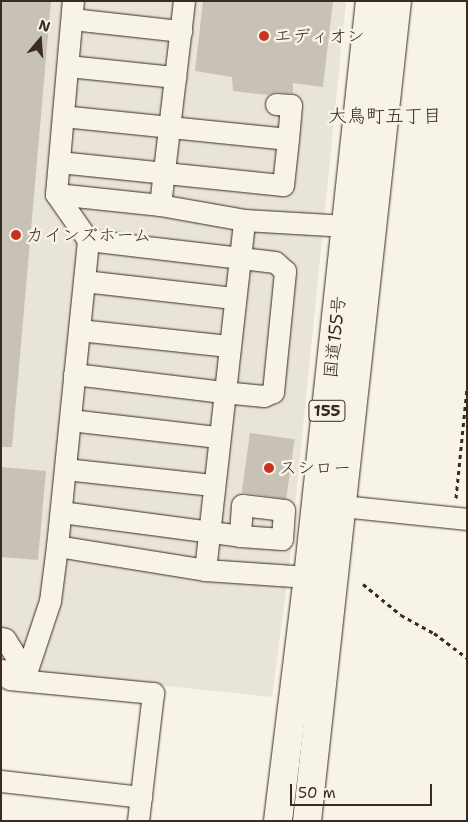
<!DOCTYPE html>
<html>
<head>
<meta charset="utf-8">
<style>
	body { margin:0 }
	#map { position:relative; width:468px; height:822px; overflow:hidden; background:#f7f3e8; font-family:"Shantell Sans","Klee One",sans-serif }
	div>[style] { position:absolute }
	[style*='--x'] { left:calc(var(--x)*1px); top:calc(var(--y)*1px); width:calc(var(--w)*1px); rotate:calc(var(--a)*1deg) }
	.built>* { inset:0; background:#e9e4d9 }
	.building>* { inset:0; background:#c8c1b6; transform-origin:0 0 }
	.path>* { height:3px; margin-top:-1.5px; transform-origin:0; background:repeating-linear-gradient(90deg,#3b2a1e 0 4px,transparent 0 8px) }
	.roads { filter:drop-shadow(0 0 1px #3b2a1e) drop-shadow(0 0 1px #3b2a1e) }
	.minor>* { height:21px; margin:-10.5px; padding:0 10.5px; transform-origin:10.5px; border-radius:10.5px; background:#f7f3e8 }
	.highway>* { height:28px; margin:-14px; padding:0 14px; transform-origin:14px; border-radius:14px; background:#f7f3e8 }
	.dots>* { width:14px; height:14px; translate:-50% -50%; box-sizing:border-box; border:2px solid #f7f3e8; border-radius:50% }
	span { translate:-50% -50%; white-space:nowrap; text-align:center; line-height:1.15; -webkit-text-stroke:5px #f7f3e8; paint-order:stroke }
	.shield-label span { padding:1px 4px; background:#f7f3e8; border:1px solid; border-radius:4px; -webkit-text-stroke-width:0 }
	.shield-label { font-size:16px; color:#3b2a1e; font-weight:700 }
	.poi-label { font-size:18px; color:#3b2a1e }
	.left { translate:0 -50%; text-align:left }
	.street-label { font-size:18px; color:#3b2a1e }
	.neighbourhood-label { font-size:19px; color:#3b2a1e }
	.frame { position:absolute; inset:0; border:2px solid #3b2a1e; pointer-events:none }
	.north { position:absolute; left:15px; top:15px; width:50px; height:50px; -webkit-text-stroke:4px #f7f3e8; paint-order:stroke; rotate:18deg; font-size:14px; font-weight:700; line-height:20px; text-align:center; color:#3b2a1e }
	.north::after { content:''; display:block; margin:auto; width:18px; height:22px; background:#3b2a1e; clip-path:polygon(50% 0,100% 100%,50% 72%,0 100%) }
	.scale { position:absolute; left:290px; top:784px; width:142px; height:22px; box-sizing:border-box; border:2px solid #3b2a1e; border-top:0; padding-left:6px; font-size:15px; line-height:18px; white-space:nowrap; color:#3b2a1e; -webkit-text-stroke:4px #f7f3e8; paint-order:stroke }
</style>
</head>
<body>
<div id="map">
	<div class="built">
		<i style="clip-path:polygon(1px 1px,346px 1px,288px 576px,272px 697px,1px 669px)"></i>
	</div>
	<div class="building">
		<i style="clip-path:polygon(1px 1px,51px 1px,12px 447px,1px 447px)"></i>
		<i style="clip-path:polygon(203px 1px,333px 1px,323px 87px,293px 83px,293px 93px,276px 92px,268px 95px,233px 91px,232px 77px,195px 71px)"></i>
		<i style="left:250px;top:433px;width:45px;height:60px;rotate:8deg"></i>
		<i style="clip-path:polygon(1px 467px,46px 471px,38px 560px,1px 557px)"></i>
	</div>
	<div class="path">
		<i style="--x:456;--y:498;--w:112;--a:-84.3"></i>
		<i style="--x:363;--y:584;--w:49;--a:39.2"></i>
		<i style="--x:401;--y:615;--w:38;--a:29"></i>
		<i style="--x:434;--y:633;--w:41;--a:37.1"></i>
	</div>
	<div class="roads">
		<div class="minor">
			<i style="--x:72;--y:19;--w:110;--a:6.3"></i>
			<i style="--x:68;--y:66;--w:108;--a:5.9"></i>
			<i style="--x:276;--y:104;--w:15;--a:4"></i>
			<i style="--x:291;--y:105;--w:34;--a:95"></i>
			<i style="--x:59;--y:162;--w:225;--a:5.9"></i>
			<i style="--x:283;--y:185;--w:46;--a:-83.8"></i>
			<i style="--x:288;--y:139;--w:226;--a:-174.2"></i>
			<i style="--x:56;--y:194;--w:105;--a:6"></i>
			<i style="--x:160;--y:205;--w:85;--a:10.1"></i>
			<i style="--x:244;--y:220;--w:103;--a:3.3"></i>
			<i style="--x:160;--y:205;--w:205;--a:-83.3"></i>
			<i style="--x:84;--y:281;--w:150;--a:6.5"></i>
			<i style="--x:79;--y:330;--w:150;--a:6.1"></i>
			<i style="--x:74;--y:374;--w:150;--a:6.9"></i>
			<i style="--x:223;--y:392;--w:41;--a:5.6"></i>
			<i style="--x:264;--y:396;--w:10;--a:-24"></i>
			<i style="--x:273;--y:392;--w:122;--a:-84.3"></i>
			<i style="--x:285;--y:271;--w:13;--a:-138"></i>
			<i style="--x:275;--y:262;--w:188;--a:-173.3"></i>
			<i style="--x:70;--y:420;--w:149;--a:6.6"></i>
			<i style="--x:65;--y:469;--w:148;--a:6.2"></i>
			<i style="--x:342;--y:506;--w:126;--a:5.9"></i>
			<i style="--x:61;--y:512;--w:181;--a:7.6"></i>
			<i style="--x:240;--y:536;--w:42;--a:4.1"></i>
			<i style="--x:282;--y:539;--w:29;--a:-86"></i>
			<i style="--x:284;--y:510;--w:42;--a:-173.2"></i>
			<i style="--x:242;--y:505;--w:31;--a:94"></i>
			<i style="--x:57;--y:546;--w:150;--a:9.2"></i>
			<i style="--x:205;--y:570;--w:103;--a:3.9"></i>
			<i style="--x:205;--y:570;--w:352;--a:-83.6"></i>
			<i style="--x:1;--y:638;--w:4;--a:14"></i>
			<i style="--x:5;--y:639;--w:40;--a:58"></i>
			<i style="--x:1;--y:670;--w:25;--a:7"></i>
			<i style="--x:26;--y:673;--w:76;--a:-71.6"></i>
			<i style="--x:50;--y:601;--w:55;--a:-82.7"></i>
			<i style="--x:57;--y:546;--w:308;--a:-84.2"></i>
			<i style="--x:88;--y:240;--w:56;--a:-124.8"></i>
			<i style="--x:56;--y:194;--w:194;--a:-85"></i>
			<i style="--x:9;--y:679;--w:145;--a:5.6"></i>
			<i style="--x:153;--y:693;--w:129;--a:96.7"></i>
			<i style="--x:1;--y:781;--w:141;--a:6.5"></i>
		</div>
		<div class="highway">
			<i style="--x:278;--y:821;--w:246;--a:-83"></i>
			<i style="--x:308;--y:577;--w:579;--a:-83.86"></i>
			<i style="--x:307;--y:821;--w:825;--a:-83.74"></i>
		</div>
	</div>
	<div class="dots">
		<i style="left:264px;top:36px;background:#c8321e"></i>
		<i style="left:16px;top:235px;background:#c8321e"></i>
		<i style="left:269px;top:468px;background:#c8321e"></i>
	</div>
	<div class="shield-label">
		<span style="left:327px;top:411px">155</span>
	</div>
	<div class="poi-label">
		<span class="left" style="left:274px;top:36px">エディオン</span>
		<span class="left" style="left:26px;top:235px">カインズホーム</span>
		<span class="left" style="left:279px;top:468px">スシロー</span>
	</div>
	<div class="street-label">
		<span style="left:335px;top:337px;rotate:-84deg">国道155号</span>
	</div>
	<div class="neighbourhood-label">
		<span style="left:385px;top:116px">大鳥町五丁目</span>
	</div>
	<div class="frame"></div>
	<div class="north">N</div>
	<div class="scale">50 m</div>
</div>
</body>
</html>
